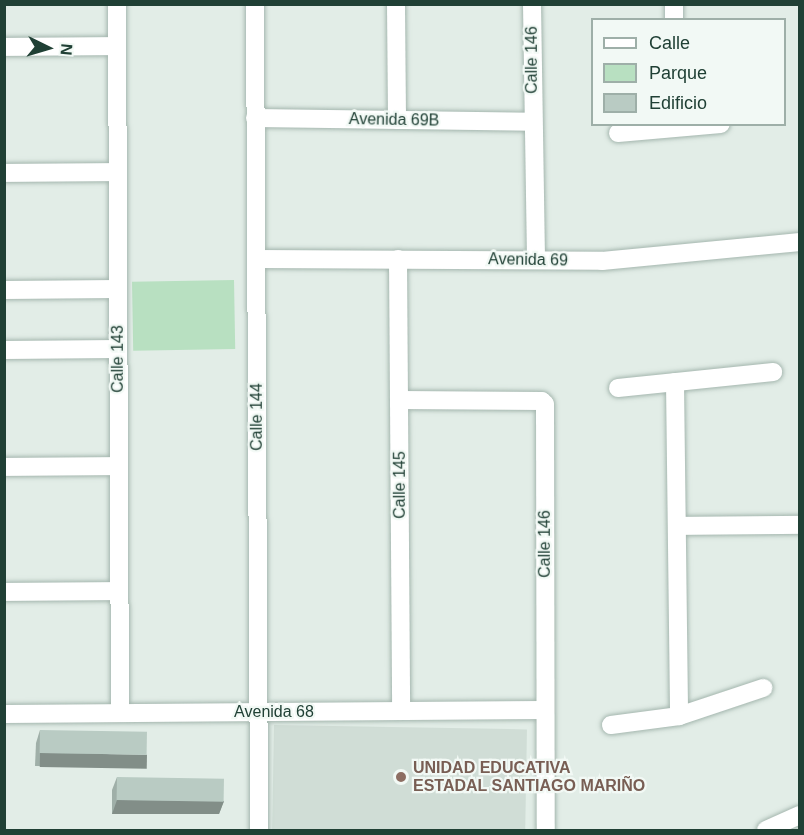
<!DOCTYPE html>
<html>
<head>
<meta charset="utf-8">
<style>
	body { margin:0 }
	#map { position:relative; width:804px; height:835px; overflow:hidden; background:#e2ede7; font-family:Helvetica,sans-serif }
	div>[style] { position:absolute }
	[style*='--x'] { left:calc(var(--x)*1px); top:calc(var(--y)*1px); width:calc(var(--w)*1px); rotate:calc(var(--a)*1deg) }
	.built>* { inset:0; background:#d0ddd6; transform-origin:0 0 }
	.green>* { inset:0; background:#b8e0c1; transform-origin:0 0 }
	.roads { filter:drop-shadow(0 0 2px #a4b6ae) drop-shadow(0 0 2px #a4b6ae) }
	.minor>* { height:18px; margin:-9px; padding:0 9px; transform-origin:9px; border-radius:9px; background:#fff }
	.wall>* { inset:0; background:#9fafa8 }
	.shaded-wall>* { inset:0; background:#828e88; transform-origin:0 0 }
	.building>* { inset:0; background:#b9cbc3; transform-origin:0 0 }
	.dots>* { width:16px; height:16px; translate:-50% -50%; box-sizing:border-box; border:3px solid #f2f9f5; border-radius:50% }
	span { translate:-50% -50%; white-space:nowrap; text-align:center; line-height:1.15; -webkit-text-stroke:4.5px #f2f9f5; paint-order:stroke }
	.street-label { font-size:16px; color:#204035 }
	.education-label { font-size:16px; color:#785e54; font-weight:700 }
	.left { translate:0 -50%; text-align:left }
	.frame { position:absolute; inset:0; border:6px solid #204035; pointer-events:none }
	.legend { position:absolute; left:591px; top:18px; width:195px; height:108px; box-sizing:border-box; background:#f2f9f5; border:2px solid #9eafa8; margin:0; padding:8px 10px; list-style:none; font-size:18px; color:#204035 }
	.legend li { display:flex; align-items:center; gap:12px; height:30px }
	.legend b { width:30px; border:2px solid #9eafa8 }
	.north { position:absolute; left:18px; top:18px; width:60px; height:60px; -webkit-text-stroke:4px #f2f9f5; paint-order:stroke; rotate:95deg; font-size:16px; font-weight:700; line-height:24px; text-align:center; color:#204035 }
	.north::after { content:''; display:block; margin:auto; width:21px; height:27px; background:#204035; clip-path:polygon(50% 0,100% 100%,50% 72%,0 100%) }
</style>
</head>
<body>
<div id="map">
	<div class="built">
		<i style="left:274px;top:725px;width:253px;height:105px;rotate:1deg"></i>
	</div>
	<div class="green">
		<i style="left:234px;top:280px;width:69px;height:102px;rotate:89deg"></i>
	</div>
	<div class="roads">
		<div class="minor">
			<i style="--x:117;--y:4;--w:709;--a:89.76"></i>
			<i style="--x:255;--y:4;--w:826;--a:89.72"></i>
			<i style="--x:396;--y:4;--w:116;--a:89.5"></i>
			<i style="--x:532;--y:4;--w:256;--a:89.1"></i>
			<i style="--x:674;--y:4;--w:16;--a:90"></i>
			<i style="--x:4;--y:47;--w:113;--a:-0.5"></i>
			<i style="--x:255;--y:118;--w:277;--a:0.8"></i>
			<i style="--x:618;--y:133;--w:103;--a:-5"></i>
			<i style="--x:4;--y:173;--w:114;--a:-0.5"></i>
			<i style="--x:256;--y:259;--w:346;--a:0.3"></i>
			<i style="--x:602;--y:261;--w:199;--a:-5.5"></i>
			<i style="--x:398;--y:259;--w:452;--a:89.6"></i>
			<i style="--x:4;--y:290;--w:114;--a:-0.5"></i>
			<i style="--x:4;--y:350;--w:114;--a:-0.5"></i>
			<i style="--x:675;--y:382;--w:334;--a:89.3"></i>
			<i style="--x:618;--y:388;--w:156;--a:-5.9"></i>
			<i style="--x:399;--y:400;--w:143;--a:0.4"></i>
			<i style="--x:542;--y:401;--w:4;--a:45"></i>
			<i style="--x:545;--y:404;--w:426;--a:89.9"></i>
			<i style="--x:4;--y:467;--w:115;--a:-0.5"></i>
			<i style="--x:677;--y:526;--w:123;--a:-0.5"></i>
			<i style="--x:4;--y:592;--w:115;--a:-0.5"></i>
			<i style="--x:4;--y:714;--w:540;--a:-0.42"></i>
			<i style="--x:611;--y:725;--w:69;--a:-7.5"></i>
			<i style="--x:679;--y:716;--w:89;--a:-18.4"></i>
			<i style="--x:766;--y:830;--w:37;--a:-24"></i>
		</div>
	</div>
	<div class="wall">
		<i style="clip-path:polygon(40px 730px,143px 767px,35px 766px,36px 743px)"></i>
		<i style="clip-path:polygon(117px 777px,224px 801px,219px 814px,112px 814px,112px 790px)"></i>
	</div>
	<div class="shaded-wall">
		<i style="left:40px;top:753px;width:107px;height:14px;rotate:1deg"></i>
		<i style="clip-path:polygon(117px 800px,224px 801px,219px 814px,112px 814px)"></i>
	</div>
	<div class="building">
		<i style="left:40px;top:730px;width:107px;height:23px;rotate:1deg"></i>
		<i style="left:117px;top:777px;width:107px;height:23px;rotate:1deg"></i>
	</div>
	<div class="dots">
		<i style="left:401px;top:777px;background:#8d6e63"></i>
	</div>
	<div class="street-label">
		<span style="left:532px;top:60px;rotate:-90deg">Calle 146</span>
		<span style="left:394px;top:120px;rotate:1deg">Avenida 69B</span>
		<span style="left:528px;top:260px;rotate:1deg">Avenida 69</span>
		<span style="left:118px;top:359px;rotate:-90deg">Calle 143</span>
		<span style="left:257px;top:417px;rotate:-90deg">Calle 144</span>
		<span style="left:400px;top:485px;rotate:-90deg">Calle 145</span>
		<span style="left:545px;top:544px;rotate:-90deg">Calle 146</span>
		<span style="left:274px;top:712px">Avenida 68</span>
	</div>
	<div class="education-label">
		<span class="left" style="left:413px;top:777px">UNIDAD EDUCATIVA<br>ESTADAL SANTIAGO MARIÑO</span>
	</div>
	<div class="frame"></div>
	<ul class="legend">
	<li><b style="height:8px;background:#fff"></b>Calle</li>
	<li><b style="height:16px;background:#b8e0c1"></b>Parque</li>
	<li><b style="height:16px;background:#b9cbc3"></b>Edificio</li>
	</ul>
	<div class="north">N</div>
</div>
</body>
</html>
